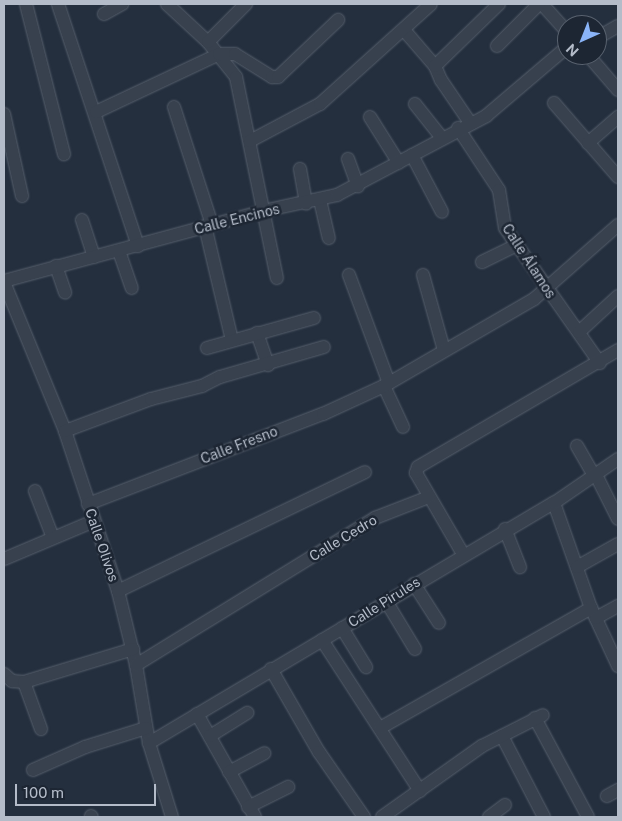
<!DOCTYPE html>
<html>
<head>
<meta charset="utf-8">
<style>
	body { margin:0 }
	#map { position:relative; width:622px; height:821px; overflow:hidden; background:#242f3e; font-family:"Public Sans",sans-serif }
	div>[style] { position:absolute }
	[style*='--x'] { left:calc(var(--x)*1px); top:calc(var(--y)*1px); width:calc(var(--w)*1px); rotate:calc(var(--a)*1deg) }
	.roads { filter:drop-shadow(0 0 1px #565f6c) drop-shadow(0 0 1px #565f6c) }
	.minor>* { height:12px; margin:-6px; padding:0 6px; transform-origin:6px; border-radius:6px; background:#38414e }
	span { translate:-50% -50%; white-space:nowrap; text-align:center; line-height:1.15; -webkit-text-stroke:5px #1d2633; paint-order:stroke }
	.street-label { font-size:14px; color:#b4bcc9 }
	.frame { position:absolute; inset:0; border:5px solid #b4bcc9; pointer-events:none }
	.north { position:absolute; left:557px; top:15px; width:50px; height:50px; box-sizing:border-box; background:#1d2633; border:1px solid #59626f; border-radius:50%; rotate:224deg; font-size:14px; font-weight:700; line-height:20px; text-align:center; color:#b4bcc9 }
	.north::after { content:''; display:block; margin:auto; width:18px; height:22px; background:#8ab4f8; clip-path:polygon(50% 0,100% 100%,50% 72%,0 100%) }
	.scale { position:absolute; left:15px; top:784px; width:141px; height:22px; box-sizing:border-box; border:2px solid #b4bcc9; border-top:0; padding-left:6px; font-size:15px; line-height:18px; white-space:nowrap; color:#b4bcc9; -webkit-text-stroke:4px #1d2633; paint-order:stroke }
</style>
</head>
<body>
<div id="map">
	<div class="roads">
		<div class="minor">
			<i style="--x:26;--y:4;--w:155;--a:75.8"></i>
			<i style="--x:58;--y:4;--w:255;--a:71.7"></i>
			<i style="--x:167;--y:4;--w:56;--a:42.8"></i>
			<i style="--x:208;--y:42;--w:45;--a:51.3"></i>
			<i style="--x:236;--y:77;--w:205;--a:78.5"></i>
			<i style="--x:542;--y:4;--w:38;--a:48"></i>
			<i style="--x:104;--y:14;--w:21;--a:-29"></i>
			<i style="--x:404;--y:30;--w:48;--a:49.3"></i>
			<i style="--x:435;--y:66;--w:15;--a:67"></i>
			<i style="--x:441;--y:80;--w:53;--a:55.7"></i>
			<i style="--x:597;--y:38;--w:24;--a:-30"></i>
			<i style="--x:208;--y:42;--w:54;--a:-45"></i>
			<i style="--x:497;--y:46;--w:59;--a:-45"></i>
			<i style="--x:588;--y:55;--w:46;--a:49.4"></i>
			<i style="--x:435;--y:66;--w:89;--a:-44.1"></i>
			<i style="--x:554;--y:103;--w:98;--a:49.1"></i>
			<i style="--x:415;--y:104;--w:43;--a:51.5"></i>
			<i style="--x:174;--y:107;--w:124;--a:72.1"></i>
			<i style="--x:96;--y:112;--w:136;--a:-25.2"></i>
			<i style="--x:219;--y:54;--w:16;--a:0"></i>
			<i style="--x:235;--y:54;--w:44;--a:31.9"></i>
			<i style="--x:272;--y:77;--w:6;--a:0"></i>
			<i style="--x:278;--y:77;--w:83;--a:-43.5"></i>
			<i style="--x:4;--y:114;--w:84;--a:77.6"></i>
			<i style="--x:370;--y:117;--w:54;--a:57.8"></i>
			<i style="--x:458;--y:128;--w:74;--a:56.5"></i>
			<i style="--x:499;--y:190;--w:38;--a:81"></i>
			<i style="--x:505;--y:228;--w:165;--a:54.9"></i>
			<i style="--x:250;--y:141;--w:79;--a:-27.9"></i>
			<i style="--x:320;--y:104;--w:149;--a:-42"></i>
			<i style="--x:588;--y:143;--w:40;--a:-41"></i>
			<i style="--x:412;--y:155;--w:64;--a:62.2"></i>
			<i style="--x:348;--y:159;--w:29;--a:70"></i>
			<i style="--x:300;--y:169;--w:35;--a:80"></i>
			<i style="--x:320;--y:200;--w:39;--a:77"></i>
			<i style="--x:82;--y:220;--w:39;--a:72"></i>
			<i style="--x:205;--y:226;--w:117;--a:76.7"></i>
			<i style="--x:119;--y:251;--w:39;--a:71"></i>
			<i style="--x:482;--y:262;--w:39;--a:-26"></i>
			<i style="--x:56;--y:266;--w:28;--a:71"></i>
			<i style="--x:349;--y:275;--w:115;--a:69.7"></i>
			<i style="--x:423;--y:275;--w:78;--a:74.4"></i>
			<i style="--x:4;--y:281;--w:268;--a:-15.1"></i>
			<i style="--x:263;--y:211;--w:76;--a:-12.2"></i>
			<i style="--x:337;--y:195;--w:169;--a:-27.9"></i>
			<i style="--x:486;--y:116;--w:106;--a:-40.4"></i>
			<i style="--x:4;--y:282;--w:161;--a:67.7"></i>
			<i style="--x:65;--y:431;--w:169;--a:71.7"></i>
			<i style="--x:118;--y:591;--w:76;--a:76.3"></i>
			<i style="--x:136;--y:665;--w:79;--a:80.5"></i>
			<i style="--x:149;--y:743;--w:77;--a:72.7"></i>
			<i style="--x:579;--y:332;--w:53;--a:-42.7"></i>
			<i style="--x:257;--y:333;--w:34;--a:71"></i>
			<i style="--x:207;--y:348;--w:111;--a:-15.7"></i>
			<i style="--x:384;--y:386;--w:45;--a:65.1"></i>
			<i style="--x:65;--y:431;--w:92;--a:-20.4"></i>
			<i style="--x:151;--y:399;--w:53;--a:-14.3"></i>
			<i style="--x:202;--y:386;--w:20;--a:-27"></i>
			<i style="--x:220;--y:377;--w:108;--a:-16.1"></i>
			<i style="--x:577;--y:446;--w:34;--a:60"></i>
			<i style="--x:596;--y:475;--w:49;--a:63.4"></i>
			<i style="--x:35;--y:491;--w:50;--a:69"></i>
			<i style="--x:554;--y:503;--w:111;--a:70.6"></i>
			<i style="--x:591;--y:608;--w:64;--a:65"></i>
			<i style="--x:88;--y:504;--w:252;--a:-21"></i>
			<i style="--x:323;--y:414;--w:67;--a:-24.7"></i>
			<i style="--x:384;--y:386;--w:173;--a:-30.1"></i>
			<i style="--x:534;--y:299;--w:112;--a:-41.4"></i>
			<i style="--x:505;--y:529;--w:41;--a:68.5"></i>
			<i style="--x:463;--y:554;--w:94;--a:-120.1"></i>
			<i style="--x:416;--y:473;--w:6;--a:-72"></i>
			<i style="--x:418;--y:467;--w:232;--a:-30.3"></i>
			<i style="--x:4;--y:559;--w:98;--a:-22.9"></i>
			<i style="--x:577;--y:567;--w:47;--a:-29.3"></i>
			<i style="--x:414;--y:584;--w:46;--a:57.3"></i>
			<i style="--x:118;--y:591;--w:274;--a:-25.7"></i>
			<i style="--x:386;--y:601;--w:56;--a:58.9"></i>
			<i style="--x:596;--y:618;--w:25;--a:-29"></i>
			<i style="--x:342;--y:628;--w:46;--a:58.4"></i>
			<i style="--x:322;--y:640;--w:180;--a:57"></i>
			<i style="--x:136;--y:665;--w:281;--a:-31.6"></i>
			<i style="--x:375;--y:518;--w:58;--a:-21.3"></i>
			<i style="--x:271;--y:669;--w:96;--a:60"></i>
			<i style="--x:319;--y:752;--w:79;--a:55.3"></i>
			<i style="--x:4;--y:674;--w:11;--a:41"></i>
			<i style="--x:12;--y:681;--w:12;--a:5"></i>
			<i style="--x:24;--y:682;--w:114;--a:-16.8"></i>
			<i style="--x:24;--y:682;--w:50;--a:70.1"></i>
			<i style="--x:197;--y:714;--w:118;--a:60.6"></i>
			<i style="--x:535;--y:718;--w:112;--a:61.8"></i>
			<i style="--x:380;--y:728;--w:243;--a:-29.6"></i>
			<i style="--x:210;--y:736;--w:44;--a:-31.9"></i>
			<i style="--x:502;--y:736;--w:91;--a:62.6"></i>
			<i style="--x:149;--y:743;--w:471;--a:-30.7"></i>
			<i style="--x:554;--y:503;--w:78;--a:-34.5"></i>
			<i style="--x:33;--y:770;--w:57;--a:-23.9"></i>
			<i style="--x:85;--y:747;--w:64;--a:-17.3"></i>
			<i style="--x:229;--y:772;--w:40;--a:-28"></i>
			<i style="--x:607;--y:796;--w:13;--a:-29"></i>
			<i style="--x:248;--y:807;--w:45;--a:-26.6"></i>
			<i style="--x:91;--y:816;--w:1;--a:45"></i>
			<i style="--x:382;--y:817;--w:123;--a:-35.4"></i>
			<i style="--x:482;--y:746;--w:68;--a:-26.9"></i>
			<i style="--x:489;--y:817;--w:20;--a:-37"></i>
		</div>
	</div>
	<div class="street-label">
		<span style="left:237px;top:219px;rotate:-14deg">Calle Encinos</span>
		<span style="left:529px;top:261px;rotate:57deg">Calle Álamos</span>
		<span style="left:239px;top:445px;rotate:-21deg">Calle Fresno</span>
		<span style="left:343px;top:538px;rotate:-31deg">Calle Cedro</span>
		<span style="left:102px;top:545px;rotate:71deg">Calle Olivos</span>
		<span style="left:384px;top:602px;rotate:-32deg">Calle Pirules</span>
	</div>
	<div class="frame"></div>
	<div class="north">N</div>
	<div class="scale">100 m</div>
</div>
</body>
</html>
